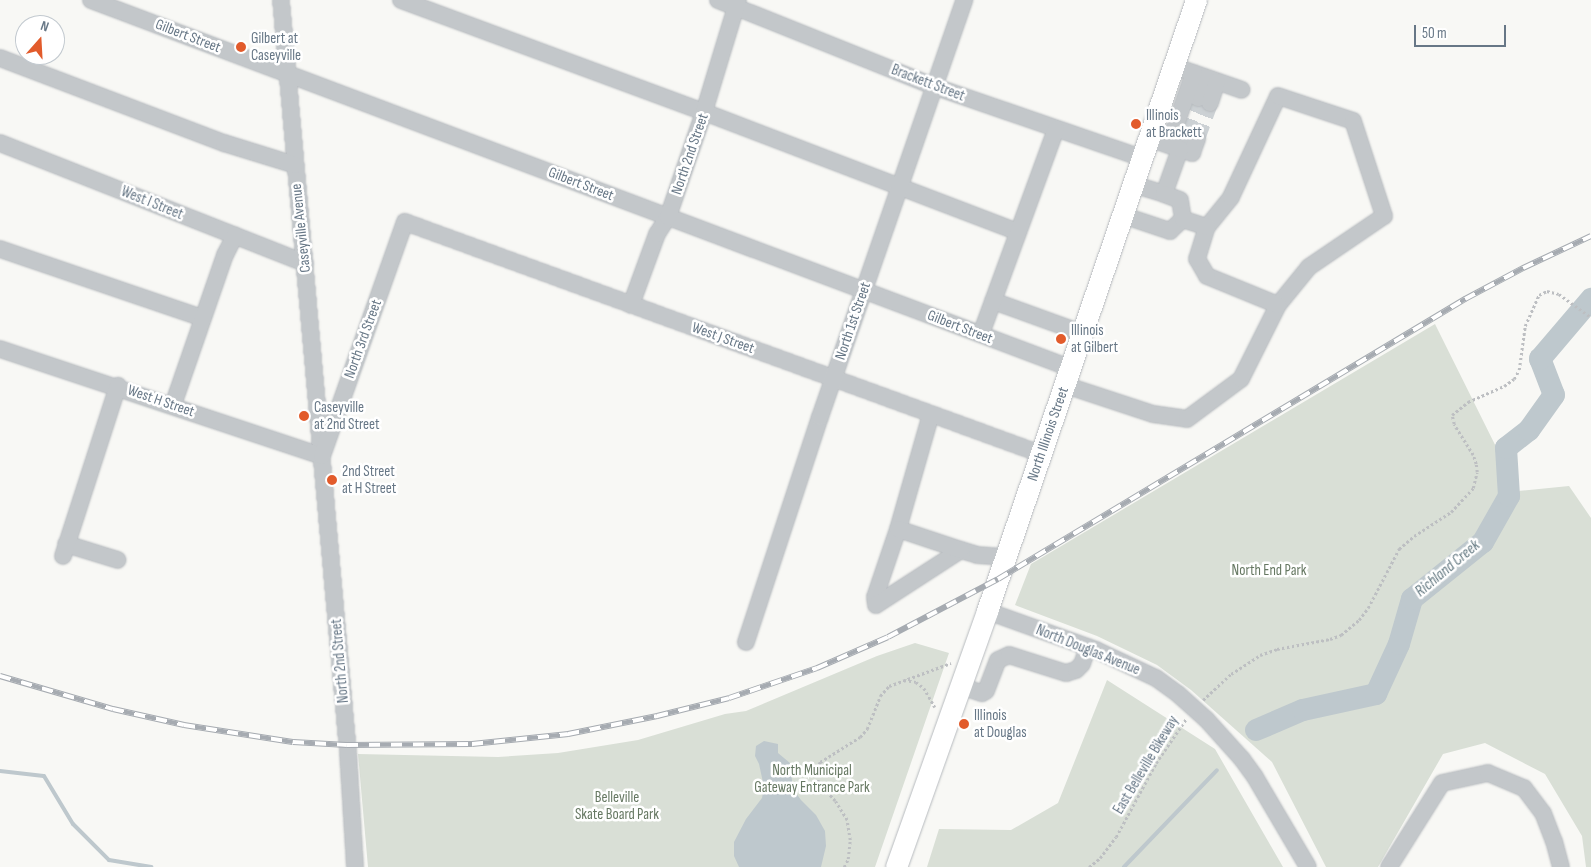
<!DOCTYPE html>
<html>
<head>
<meta charset="utf-8">
<style>
	body { margin:0 }
	#map { position:relative; width:1591px; height:867px; overflow:hidden; background:#f8f8f5; font-family:"Sofia Sans Condensed",sans-serif }
	div>[style] { position:absolute }
	[style*='--x'] { left:calc(var(--x)*1px); top:calc(var(--y)*1px); width:calc(var(--w)*1px); rotate:calc(var(--a)*1deg) }
	.green>* { inset:0; background:#d9dfd6 }
	.water>* { inset:0; background:#bec8cd }
	.stream>* { height:4px; margin:-2px; padding:0 2px; transform-origin:2px; border-radius:2px; background:#bec8cd }
	.river>* { height:22px; margin:-11px; padding:0 11px; transform-origin:11px; border-radius:11px; background:#bec8cd }
	.minor-tunnel>* { height:16px; margin-top:-8px; transform-origin:0; background:repeating-linear-gradient(90deg,#ccd1d4 0 16px,transparent 0 24px) }
	.path>* { height:2.5px; margin-top:-1.25px; transform-origin:0; background:repeating-linear-gradient(90deg,#bdbfc2 0 2.5px,transparent 0 5px) }
	.roads { filter:drop-shadow(0 0 1px #b6babe) drop-shadow(0 0 1px #b6babe) }
	.minor>* { height:16px; margin:-8px; padding:0 8px; transform-origin:8px; border-radius:8px; background:#c3c7ca }
	.major>* { height:21px; margin:-10.5px; padding:0 10.5px; transform-origin:10.5px; border-radius:10.5px; background:#fff }
	.rail>* { height:5.5px; margin-top:-2.75px; transform-origin:0; background:repeating-linear-gradient(90deg,#fff 0 11px,#a6abb1 0 22px); box-sizing:border-box; border-block:1px solid #a6abb1 }
	.dots>* { width:14px; height:14px; translate:-50% -50%; box-sizing:border-box; border:2px solid #fff; border-radius:50% }
	span { translate:-50% -50%; white-space:nowrap; text-align:center; line-height:1.15; -webkit-text-stroke:5px #fff; paint-order:stroke }
	.street-label { font-size:15px; color:#677786 }
	.poi-label { font-size:15px; color:#677786 }
	.left { translate:0 -50%; text-align:left }
	.park-label { font-size:15px; color:#667862 }
	.water-label { font-size:16px; color:#637881; font-style:italic }
	.north { position:absolute; left:15px; top:15px; width:50px; height:50px; box-sizing:border-box; background:#fff; border:1px solid #c2c9cf; border-radius:50%; rotate:19deg; font-size:14px; font-weight:700; line-height:20px; text-align:center; color:#677786 }
	.north::after { content:''; display:block; margin:auto; width:18px; height:22px; background:#e25b2b; clip-path:polygon(50% 0,100% 100%,50% 72%,0 100%) }
	.scale { position:absolute; left:1414px; top:25px; width:92px; height:22px; box-sizing:border-box; border:2px solid #677786; border-top:0; padding-left:6px; font-size:15px; line-height:18px; white-space:nowrap; color:#677786; -webkit-text-stroke:4px #fff; paint-order:stroke }
</style>
</head>
<body>
<div id="map">
	<div class="green">
		<i style="clip-path:polygon(1435px 324px,1518px 491px,1569px 486px,1591px 518px,1591px 867px,1586px 867px,1582px 836px,1545px 774px,1485px 743px,1443px 754px,1378px 867px,1326px 867px,1272px 762px,1191px 690px,1157px 665px,1097px 636px,1015px 605px,1031px 564px)"></i>
		<i style="clip-path:polygon(915px 643px,949px 653px,875px 867px,368px 867px,358px 754px,498px 757px,558px 753px,638px 740px,725px 714px,746px 711px,877px 656px)"></i>
		<i style="clip-path:polygon(1107px 680px,1215px 749px,1283px 867px,927px 867px,939px 829px,1011px 830px,1058px 803px)"></i>
	</div>
	<div class="water">
		<i style="clip-path:polygon(764px 741px,778px 744px,778px 753px,790px 763px,793px 789px,801px 800px,816px 815px,825px 831px,826px 846px,821px 867px,739px 867px,734px 856px,734px 842px,746px 819px,762px 798px,764px 787px,759px 764px,755px 756px,756px 746px)"></i>
	</div>
	<div class="stream">
		<i style="--x:0;--y:771;--w:44;--a:6.5"></i>
		<i style="--x:44;--y:776;--w:56;--a:58.9"></i>
		<i style="--x:73;--y:824;--w:51;--a:45"></i>
		<i style="--x:109;--y:860;--w:43;--a:9.5"></i>
		<i style="--x:1124;--y:867;--w:134;--a:-46.2"></i>
	</div>
	<div class="river">
		<i style="--x:1256;--y:730;--w:51;--a:-23.1"></i>
		<i style="--x:1303;--y:710;--w:75;--a:-12.4"></i>
		<i style="--x:1376;--y:694;--w:55;--a:-65.3"></i>
		<i style="--x:1399;--y:644;--w:47;--a:-73.9"></i>
		<i style="--x:1412;--y:599;--w:91;--a:-38.8"></i>
		<i style="--x:1483;--y:542;--w:53;--a:-60.5"></i>
		<i style="--x:1509;--y:496;--w:48;--a:-93.6"></i>
		<i style="--x:1506;--y:448;--w:29;--a:-38"></i>
		<i style="--x:1529;--y:430;--w:43;--a:-54.5"></i>
		<i style="--x:1554;--y:395;--w:39;--a:-111"></i>
		<i style="--x:1540;--y:359;--w:79;--a:-49.6"></i>
	</div>
	<div class="minor-tunnel">
		<i style="--x:1185;--y:134;--w:38;--a:-70"></i>
		<i style="--x:1197;--y:139;--w:38;--a:-70"></i>
	</div>
	<div class="path">
		<i style="--x:904;--y:680;--w:12;--a:9"></i>
		<i style="--x:916;--y:682;--w:10;--a:37"></i>
		<i style="--x:924;--y:688;--w:22;--a:60"></i>
		<i style="--x:1203;--y:700;--w:38;--a:-43"></i>
		<i style="--x:1231;--y:674;--w:35;--a:-33"></i>
		<i style="--x:1260;--y:655;--w:18;--a:-19"></i>
		<i style="--x:1277;--y:649;--w:54;--a:-10.7"></i>
		<i style="--x:1330;--y:639;--w:12;--a:-20"></i>
		<i style="--x:1341;--y:635;--w:23;--a:-40"></i>
		<i style="--x:1359;--y:620;--w:15;--a:-53"></i>
		<i style="--x:1368;--y:608;--w:67;--a:-62.3"></i>
		<i style="--x:1399;--y:549;--w:20;--a:-41"></i>
		<i style="--x:1414;--y:536;--w:44;--a:-33"></i>
		<i style="--x:1451;--y:512;--w:33;--a:-47"></i>
		<i style="--x:1473;--y:488;--w:16;--a:-76"></i>
		<i style="--x:1477;--y:472;--w:8;--a:-97"></i>
		<i style="--x:1476;--y:464;--w:9;--a:-108"></i>
		<i style="--x:1473;--y:455;--w:36;--a:-122"></i>
		<i style="--x:1454;--y:424;--w:9;--a:-103"></i>
		<i style="--x:1452;--y:415;--w:21;--a:-39"></i>
		<i style="--x:1468;--y:402;--w:39;--a:-24"></i>
		<i style="--x:1504;--y:386;--w:12;--a:-35"></i>
		<i style="--x:1514;--y:379;--w:10;--a:-61"></i>
		<i style="--x:1519;--y:370;--w:44;--a:-82.2"></i>
		<i style="--x:1525;--y:326;--w:34;--a:-66"></i>
		<i style="--x:1539;--y:295;--w:9;--a:-27"></i>
		<i style="--x:1547;--y:291;--w:12;--a:14"></i>
		<i style="--x:1559;--y:294;--w:39;--a:36"></i>
		<i style="--x:844;--y:867;--w:9;--a:-63"></i>
		<i style="--x:848;--y:859;--w:19;--a:-84"></i>
		<i style="--x:850;--y:840;--w:20;--a:-99"></i>
		<i style="--x:847;--y:820;--w:22;--a:-122"></i>
		<i style="--x:835;--y:801;--w:25;--a:-132"></i>
		<i style="--x:818;--y:782;--w:13;--a:-94"></i>
		<i style="--x:817;--y:769;--w:8;--a:-67"></i>
		<i style="--x:820;--y:762;--w:47;--a:-32"></i>
		<i style="--x:860;--y:737;--w:11;--a:-49"></i>
		<i style="--x:867;--y:729;--w:35;--a:-68"></i>
		<i style="--x:880;--y:696;--w:13;--a:-48"></i>
		<i style="--x:889;--y:686;--w:66;--a:-20.4"></i>
		<i style="--x:1089;--y:867;--w:14;--a:-39"></i>
		<i style="--x:1100;--y:858;--w:26;--a:-53"></i>
		<i style="--x:1116;--y:837;--w:84;--a:-61.6"></i>
		<i style="--x:1156;--y:763;--w:53;--a:-55.7"></i>
	</div>
	<div class="roads">
		<div class="minor">
			<i style="--x:91;--y:0;--w:1046;--a:20.6"></i>
			<i style="--x:281;--y:0;--w:755;--a:84.91"></i>
			<i style="--x:348;--y:752;--w:115;--a:86.5"></i>
			<i style="--x:401;--y:0;--w:323;--a:20.3"></i>
			<i style="--x:704;--y:112;--w:336;--a:20.9"></i>
			<i style="--x:718;--y:0;--w:232;--a:21.8"></i>
			<i style="--x:933;--y:86;--w:221;--a:19"></i>
			<i style="--x:0;--y:58;--w:240;--a:20.8"></i>
			<i style="--x:224;--y:143;--w:74;--a:17.2"></i>
			<i style="--x:1185;--y:70;--w:60;--a:19.3"></i>
			<i style="--x:1198;--y:98;--w:22;--a:-72"></i>
			<i style="--x:1210;--y:103;--w:22;--a:-72"></i>
			<i style="--x:1183;--y:139;--w:10;--a:107"></i>
			<i style="--x:1180;--y:149;--w:13;--a:18"></i>
			<i style="--x:1192;--y:153;--w:15;--a:-70"></i>
			<i style="--x:0;--y:143;--w:328;--a:21.5"></i>
			<i style="--x:1169;--y:145;--w:76;--a:-70.9"></i>
			<i style="--x:1132;--y:184;--w:34;--a:17"></i>
			<i style="--x:1164;--y:194;--w:48;--a:-70.4"></i>
			<i style="--x:1180;--y:149;--w:34;--a:-161"></i>
			<i style="--x:1122;--y:215;--w:51;--a:18.4"></i>
			<i style="--x:1170;--y:231;--w:18;--a:-43"></i>
			<i style="--x:1183;--y:219;--w:19;--a:-99"></i>
			<i style="--x:1180;--y:200;--w:17;--a:-159"></i>
			<i style="--x:1207;--y:227;--w:38;--a:-51"></i>
			<i style="--x:1231;--y:197;--w:111;--a:-65"></i>
			<i style="--x:1278;--y:96;--w:79;--a:18.4"></i>
			<i style="--x:1353;--y:121;--w:100;--a:71.9"></i>
			<i style="--x:1384;--y:216;--w:91;--a:145.8"></i>
			<i style="--x:1309;--y:267;--w:49;--a:129.2"></i>
			<i style="--x:0;--y:249;--w:214;--a:18.8"></i>
			<i style="--x:993;--y:301;--w:95;--a:19.8"></i>
			<i style="--x:631;--y:305;--w:76;--a:-69.9"></i>
			<i style="--x:657;--y:234;--w:20;--a:-57"></i>
			<i style="--x:668;--y:217;--w:111;--a:-71.1"></i>
			<i style="--x:704;--y:112;--w:117;--a:-73.1"></i>
			<i style="--x:981;--y:334;--w:218;--a:-69.9"></i>
			<i style="--x:0;--y:349;--w:339;--a:18.4"></i>
			<i style="--x:1065;--y:385;--w:93;--a:18.2"></i>
			<i style="--x:1153;--y:414;--w:34;--a:8"></i>
			<i style="--x:1187;--y:419;--w:67;--a:-36.5"></i>
			<i style="--x:1241;--y:379;--w:83;--a:-63.4"></i>
			<i style="--x:1278;--y:305;--w:77;--a:-157.8"></i>
			<i style="--x:1207;--y:276;--w:20;--a:-120"></i>
			<i style="--x:1197;--y:259;--w:34;--a:-73"></i>
			<i style="--x:1207;--y:227;--w:25;--a:-162"></i>
			<i style="--x:173;--y:405;--w:159;--a:-70.9"></i>
			<i style="--x:225;--y:255;--w:22;--a:-63"></i>
			<i style="--x:931;--y:414;--w:120;--a:106"></i>
			<i style="--x:898;--y:529;--w:72;--a:108.7"></i>
			<i style="--x:875;--y:597;--w:8;--a:83"></i>
			<i style="--x:876;--y:605;--w:101;--a:-32.9"></i>
			<i style="--x:961;--y:550;--w:17;--a:17"></i>
			<i style="--x:977;--y:555;--w:28;--a:4"></i>
			<i style="--x:322;--y:456;--w:248;--a:-70.5"></i>
			<i style="--x:405;--y:222;--w:677;--a:20.04"></i>
			<i style="--x:898;--y:529;--w:66;--a:18.4"></i>
			<i style="--x:66;--y:544;--w:54;--a:17.1"></i>
			<i style="--x:63;--y:556;--w:179;--a:-72.1"></i>
			<i style="--x:987;--y:611;--w:116;--a:19.7"></i>
			<i style="--x:1096;--y:650;--w:66;--a:25"></i>
			<i style="--x:1156;--y:678;--w:27;--a:36"></i>
			<i style="--x:1178;--y:694;--w:38;--a:42"></i>
			<i style="--x:1206;--y:719;--w:54;--a:48"></i>
			<i style="--x:1242;--y:759;--w:22;--a:54"></i>
			<i style="--x:1255;--y:777;--w:104;--a:59.5"></i>
			<i style="--x:746;--y:642;--w:237;--a:-71.8"></i>
			<i style="--x:820;--y:417;--w:441;--a:-70.9"></i>
			<i style="--x:960;--y:686;--w:23;--a:18"></i>
			<i style="--x:982;--y:693;--w:4;--a:-27"></i>
			<i style="--x:986;--y:691;--w:33;--a:-69"></i>
			<i style="--x:998;--y:660;--w:12;--a:-24"></i>
			<i style="--x:1009;--y:655;--w:60;--a:17.5"></i>
			<i style="--x:1066;--y:673;--w:10;--a:-17"></i>
			<i style="--x:1076;--y:670;--w:8;--a:-45"></i>
			<i style="--x:1082;--y:664;--w:18;--a:-71"></i>
			<i style="--x:1389;--y:867;--w:99;--a:-57.8"></i>
			<i style="--x:1442;--y:783;--w:47;--a:-12.3"></i>
			<i style="--x:1488;--y:773;--w:39;--a:23"></i>
			<i style="--x:1524;--y:788;--w:31;--a:53"></i>
			<i style="--x:1543;--y:813;--w:30;--a:69"></i>
			<i style="--x:1554;--y:841;--w:27;--a:75"></i>
		</div>
		<div class="major">
			<i style="--x:896;--y:867;--w:272;--a:-70.4"></i>
			<i style="--x:987;--y:611;--w:646;--a:-71.12"></i>
		</div>
	</div>
	<div class="rail">
		<i style="--x:0;--y:676;--w:118;--a:16.3"></i>
		<i style="--x:113;--y:709;--w:73;--a:12.7"></i>
		<i style="--x:184;--y:725;--w:110;--a:8.9"></i>
		<i style="--x:293;--y:742;--w:54;--a:3.2"></i>
		<i style="--x:347;--y:745;--w:125;--a:-0.5"></i>
		<i style="--x:472;--y:744;--w:97;--a:-5.9"></i>
		<i style="--x:568;--y:734;--w:91;--a:-11.4"></i>
		<i style="--x:657;--y:716;--w:74;--a:-14"></i>
		<i style="--x:729;--y:698;--w:93;--a:-18.8"></i>
		<i style="--x:817;--y:668;--w:77;--a:-23.6"></i>
		<i style="--x:888;--y:637;--w:124;--a:-27.8"></i>
		<i style="--x:998;--y:579;--w:545;--a:-30.95"></i>
		<i style="--x:1465;--y:299;--w:66;--a:-28.1"></i>
		<i style="--x:1523;--y:268;--w:75;--a:-25.2"></i>
	</div>
	<div class="dots">
		<i style="left:241px;top:47px;background:#e25b2b"></i>
		<i style="left:1136px;top:124px;background:#e25b2b"></i>
		<i style="left:1061px;top:339px;background:#e25b2b"></i>
		<i style="left:304px;top:416px;background:#e25b2b"></i>
		<i style="left:332px;top:480px;background:#e25b2b"></i>
		<i style="left:964px;top:724px;background:#e25b2b"></i>
	</div>
	<div class="street-label">
		<span style="left:188px;top:36px;rotate:21deg">Gilbert Street</span>
		<span style="left:928px;top:83px;rotate:21deg">Brackett Street</span>
		<span style="left:690px;top:154px;rotate:-71deg">North 2nd Street</span>
		<span style="left:581px;top:184px;rotate:21deg">Gilbert Street</span>
		<span style="left:152px;top:203px;rotate:22deg">West I Street</span>
		<span style="left:301px;top:228px;rotate:-96deg">Caseyville Avenue</span>
		<span style="left:853px;top:321px;rotate:-71deg">North 1st Street</span>
		<span style="left:960px;top:327px;rotate:21deg">Gilbert Street</span>
		<span style="left:723px;top:338px;rotate:20deg">West J Street</span>
		<span style="left:363px;top:339px;rotate:-70deg">North 3rd Street</span>
		<span style="left:161px;top:401px;rotate:19deg">West H Street</span>
		<span style="left:1048px;top:434px;rotate:-71deg">North Illinois Street</span>
		<span style="left:1088px;top:650px;rotate:22deg">North Douglas Avenue</span>
		<span style="left:340px;top:661px;rotate:-95deg">North 2nd Street</span>
		<span style="left:1146px;top:765px;rotate:-59deg">East Belleville Bikeway</span>
	</div>
	<div class="poi-label">
		<span class="left" style="left:251px;top:47px">Gilbert at<br>Caseyville</span>
		<span class="left" style="left:1146px;top:124px">Illinois<br>at Brackett</span>
		<span class="left" style="left:1071px;top:339px">Illinois<br>at Gilbert</span>
		<span class="left" style="left:314px;top:416px">Caseyville<br>at 2nd Street</span>
		<span class="left" style="left:342px;top:480px">2nd Street<br>at H Street</span>
		<span class="left" style="left:974px;top:724px">Illinois<br>at Douglas</span>
	</div>
	<div class="park-label">
		<span style="left:1269px;top:571px">North End Park</span>
		<span style="left:812px;top:779px">North Municipal<br>Gateway Entrance Park</span>
		<span style="left:617px;top:806px">Belleville<br>Skate Board Park</span>
	</div>
	<div class="water-label">
		<span style="left:1448px;top:569px;rotate:-40deg">Richland Creek</span>
	</div>
	<div class="north">N</div>
	<div class="scale">50 m</div>
</div>
</body>
</html>
